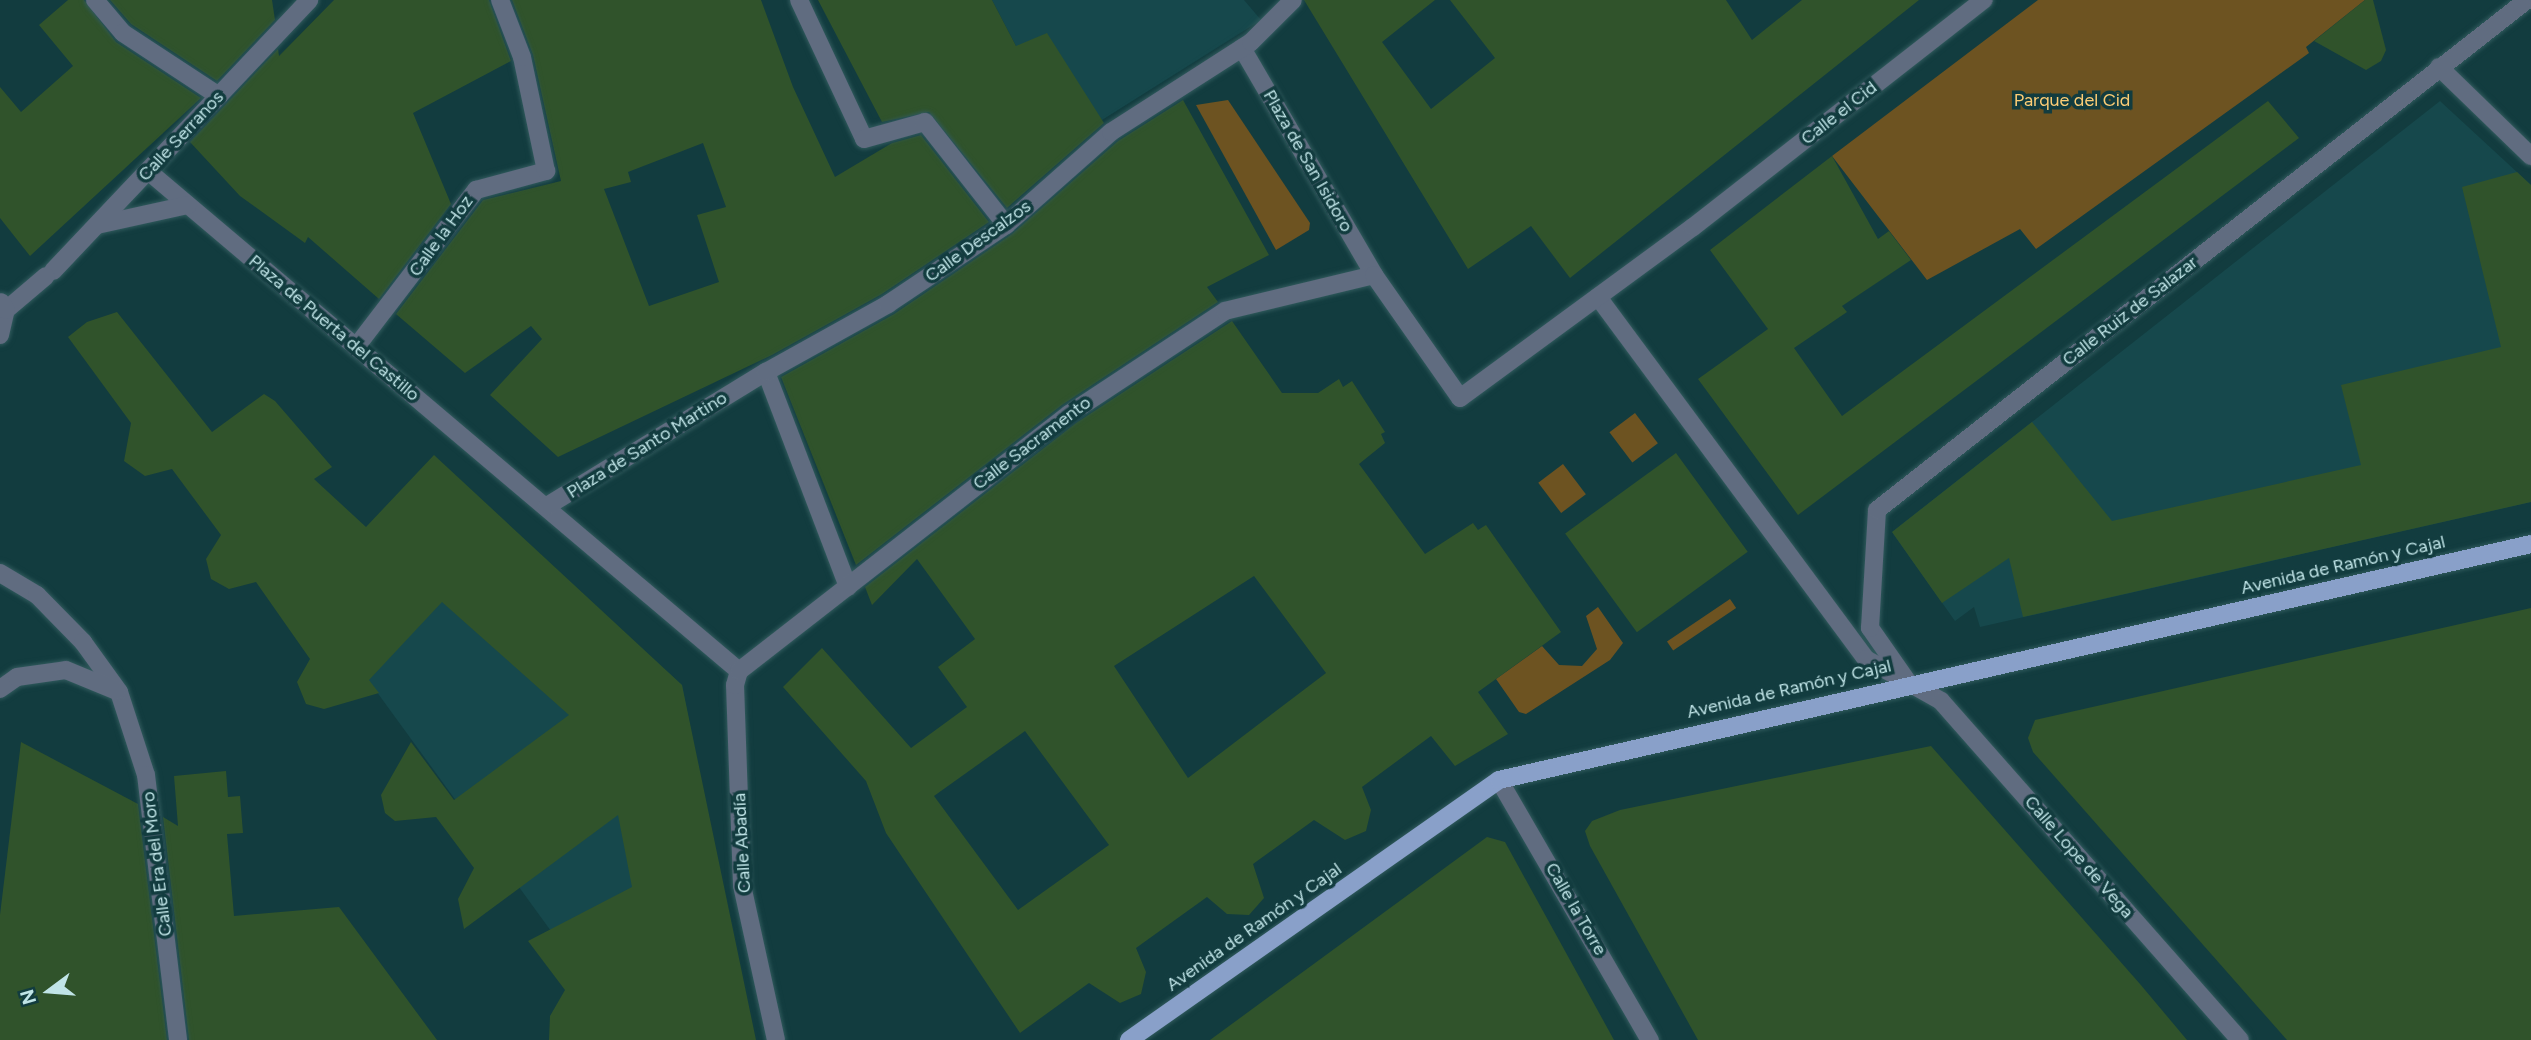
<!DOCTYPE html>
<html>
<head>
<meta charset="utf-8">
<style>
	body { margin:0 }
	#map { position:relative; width:2531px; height:1040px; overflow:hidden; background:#123c3f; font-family:Figtree,sans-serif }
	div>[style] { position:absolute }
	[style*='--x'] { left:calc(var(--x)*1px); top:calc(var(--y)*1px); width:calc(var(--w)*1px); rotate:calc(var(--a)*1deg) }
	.built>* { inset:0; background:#16484c }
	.green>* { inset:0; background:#6d5321; transform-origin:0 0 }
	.building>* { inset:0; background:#30532b; transform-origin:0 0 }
	.roads { filter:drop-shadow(0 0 2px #315a5d) drop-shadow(0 0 2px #315a5d) }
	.minor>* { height:18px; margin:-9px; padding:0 9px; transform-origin:9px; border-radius:9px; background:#606c80 }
	.major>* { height:18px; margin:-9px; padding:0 9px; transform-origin:9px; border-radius:9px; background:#89a0c9 }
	span { translate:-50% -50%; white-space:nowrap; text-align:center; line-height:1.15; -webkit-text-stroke:7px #123c3f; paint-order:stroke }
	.park-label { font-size:18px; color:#fdcd75 }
	.street-label { font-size:18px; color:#c0e4e7 }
	.north { position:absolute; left:14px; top:956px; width:70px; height:70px; -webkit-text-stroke:5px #123c3f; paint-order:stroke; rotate:254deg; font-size:19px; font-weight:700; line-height:28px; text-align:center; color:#c0e4e7 }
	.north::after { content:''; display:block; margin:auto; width:24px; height:32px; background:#c0e4e7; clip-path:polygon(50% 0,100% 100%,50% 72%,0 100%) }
</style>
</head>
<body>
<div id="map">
	<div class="built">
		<i style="clip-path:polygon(992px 0,1244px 0,1261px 20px,1102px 120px,1016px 46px)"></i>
		<i style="clip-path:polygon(2440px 101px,2531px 185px,2531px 502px,1980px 627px,1974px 607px,1955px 621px,1892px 532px)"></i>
		<i style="clip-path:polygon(488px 510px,682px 685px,722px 889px,575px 964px,363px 673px)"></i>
	</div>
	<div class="green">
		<i style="clip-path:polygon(2038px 0,2365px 0,2306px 47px,2309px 53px,2036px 249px,2020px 229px,1927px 280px,1832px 156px)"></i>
		<i style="clip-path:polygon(1228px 100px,1310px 223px,1309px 230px,1276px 250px,1196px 105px)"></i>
		<i style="left:1635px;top:413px;width:38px;height:32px;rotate:53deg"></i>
		<i style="left:1563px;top:464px;width:38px;height:31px;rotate:53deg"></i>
		<i style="left:1730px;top:599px;width:11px;height:76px;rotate:56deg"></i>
		<i style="clip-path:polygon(1598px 607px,1623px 643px,1610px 660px,1526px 714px,1519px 712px,1496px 679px,1542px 646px,1559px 665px,1582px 666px,1597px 649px,1586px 616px)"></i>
	</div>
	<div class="building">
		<i style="clip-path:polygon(68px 0,84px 0,116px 42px,201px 98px,30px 256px,0 218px,0 87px,21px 112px,73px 66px,39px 25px)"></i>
		<i style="clip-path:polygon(110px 0,272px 0,275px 20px,217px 81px,131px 24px)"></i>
		<i style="clip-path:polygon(334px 0,489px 0,511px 61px,413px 113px,451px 204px,379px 299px,308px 237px,305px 243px,240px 196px,190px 142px,278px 49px,279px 56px)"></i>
		<i style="clip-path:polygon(evenodd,512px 0,761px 0,793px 87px,835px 177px,892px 143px,921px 135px,989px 222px,882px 294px,772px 355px,558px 457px,490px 395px,542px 339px,531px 326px,465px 373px,396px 314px,483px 200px,561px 181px,533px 55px,512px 0,703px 143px,726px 207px,697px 215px,719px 282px,649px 306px,604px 189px,631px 182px,628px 172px,703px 143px)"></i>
		<i style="clip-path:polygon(818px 0,992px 0,1016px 46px,1047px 33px,1104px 123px,1007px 208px,929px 112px,882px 122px)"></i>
		<i style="clip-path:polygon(1304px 0,1435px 0,1382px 42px,1431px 109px,1495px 58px,1450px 0,1726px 0,1752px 40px,1802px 0,1919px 0,1570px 278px,1531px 226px,1468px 269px)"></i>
		<i style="clip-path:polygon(2365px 0,2373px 0,2386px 50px,2381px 61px,2366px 70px,2314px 41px)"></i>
		<i style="clip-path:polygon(1183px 100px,1269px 255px,1207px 287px,1218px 302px,1062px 405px,856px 565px,781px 377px,894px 314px,1012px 234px,1118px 141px)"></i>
		<i style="clip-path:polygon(2268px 101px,2299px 138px,1798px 515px,1698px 379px,1768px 329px,1710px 250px,1832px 156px,1878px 239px,1889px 231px,1911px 260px,1842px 306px,1847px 312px,1794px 348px,1842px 416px)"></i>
		<i style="clip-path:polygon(2517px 172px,2531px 185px,2531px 502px,2023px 617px,2009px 558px,1942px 603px,1892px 532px,2032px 422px,2112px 521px,2361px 465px,2341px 385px,2501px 347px,2462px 187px)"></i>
		<i style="clip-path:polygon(117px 312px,212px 432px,264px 394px,275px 401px,332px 467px,314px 479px,366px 527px,434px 455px,682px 685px,756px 1040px,549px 1040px,550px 1016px,565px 990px,528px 941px,632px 887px,618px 815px,464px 929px,458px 899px,474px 868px,436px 817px,395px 821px,385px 813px,381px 795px,411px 742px,454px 800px,569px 715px,442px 602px,369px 680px,379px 693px,324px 709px,306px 704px,297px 682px,310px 659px,256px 582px,229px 589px,211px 579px,206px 559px,221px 535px,172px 469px,145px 476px,124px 461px,131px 423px,68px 337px,87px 322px)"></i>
		<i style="clip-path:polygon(evenodd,1232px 321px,1282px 393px,1318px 393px,1339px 379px,1343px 387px,1352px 381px,1385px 432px,1381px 434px,1385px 443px,1359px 464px,1425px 554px,1473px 523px,1478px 530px,1486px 525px,1561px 632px,1478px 692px,1508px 734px,1455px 766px,1431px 736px,1362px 787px,1371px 810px,1366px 831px,1345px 840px,1314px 820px,1253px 864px,1264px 898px,1249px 915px,1227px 914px,1207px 897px,1136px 948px,1146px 972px,1141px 994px,1120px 1003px,1089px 983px,1020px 1033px,886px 833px,866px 781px,783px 687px,822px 648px,911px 748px,967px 707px,938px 667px,975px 639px,917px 559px,872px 605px,865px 587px,1076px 423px,1232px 321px,1254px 576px,1326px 673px,1188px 778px,1114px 666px,1254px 576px,1232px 321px,1025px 731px,1109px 845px,1018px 910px,934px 796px,1025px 731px)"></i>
		<i style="left:1676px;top:453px;width:122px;height:137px;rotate:54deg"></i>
		<i style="clip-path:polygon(2531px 608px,2531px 1040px,2287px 1040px,2033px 752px,2028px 738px,2035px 720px)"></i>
		<i style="clip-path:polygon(21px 742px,138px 804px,167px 1040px,0 1040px,0 915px)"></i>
		<i style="clip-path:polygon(1931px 746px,2140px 984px,2187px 1040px,1698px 1040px,1590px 846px,1585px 831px,1592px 821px,1620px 810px)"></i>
		<i style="clip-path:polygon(226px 771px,228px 797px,240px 796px,243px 833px,227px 834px,234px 916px,339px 907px,437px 1040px,189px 1040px,163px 817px,178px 826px,174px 776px)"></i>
		<i style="clip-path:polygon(1487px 837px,1505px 842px,1614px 1040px,1210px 1040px)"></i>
	</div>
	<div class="roads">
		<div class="minor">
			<i style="--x:95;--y:0;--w:43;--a:49.7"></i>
			<i style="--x:123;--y:33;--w:115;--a:33.3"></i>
			<i style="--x:799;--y:0;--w:153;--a:64.9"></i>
			<i style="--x:864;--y:139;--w:63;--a:-15.6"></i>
			<i style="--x:925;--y:122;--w:131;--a:51.8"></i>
			<i style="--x:1242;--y:48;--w:263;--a:59.8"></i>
			<i style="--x:2439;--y:67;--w:128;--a:44.1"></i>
			<i style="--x:148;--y:171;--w:774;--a:40.23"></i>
			<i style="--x:97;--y:225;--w:93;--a:-12.4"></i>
			<i style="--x:53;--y:271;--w:373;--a:-46.6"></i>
			<i style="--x:1598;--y:297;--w:450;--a:53.5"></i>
			<i style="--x:1866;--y:659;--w:86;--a:29.2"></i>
			<i style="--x:1941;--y:701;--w:452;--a:48.6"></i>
			<i style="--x:6;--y:310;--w:52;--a:-40.4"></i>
			<i style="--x:0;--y:335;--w:26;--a:-77"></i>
			<i style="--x:6;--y:310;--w:9;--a:-122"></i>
			<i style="--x:356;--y:347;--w:198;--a:-52.6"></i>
			<i style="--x:476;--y:190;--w:73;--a:-15.2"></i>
			<i style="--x:546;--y:171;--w:116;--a:-101.9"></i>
			<i style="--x:522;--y:57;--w:61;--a:-111.1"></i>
			<i style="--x:766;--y:372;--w:230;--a:69.1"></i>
			<i style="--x:547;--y:506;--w:257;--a:-31.5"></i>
			<i style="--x:766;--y:372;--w:140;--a:-29.1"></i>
			<i style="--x:888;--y:304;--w:142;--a:-33.8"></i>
			<i style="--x:1006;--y:225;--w:140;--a:-41.5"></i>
			<i style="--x:1111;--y:132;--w:166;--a:-32.7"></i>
			<i style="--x:1251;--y:42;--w:59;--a:-45"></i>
			<i style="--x:0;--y:573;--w:43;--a:30.7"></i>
			<i style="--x:37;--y:595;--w:66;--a:45.6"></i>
			<i style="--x:83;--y:642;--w:62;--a:54.2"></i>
			<i style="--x:119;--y:692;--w:87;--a:72"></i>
			<i style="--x:146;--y:775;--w:267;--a:83.1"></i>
			<i style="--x:1907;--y:681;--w:65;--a:-124.9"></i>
			<i style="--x:1870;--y:628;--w:118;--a:-86.6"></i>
			<i style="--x:1877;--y:510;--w:826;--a:-38.12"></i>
			<i style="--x:0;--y:689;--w:21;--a:-35"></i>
			<i style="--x:17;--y:677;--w:49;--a:-8.1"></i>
			<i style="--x:66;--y:670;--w:55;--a:22.4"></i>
			<i style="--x:1499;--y:780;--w:301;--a:59.9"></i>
			<i style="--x:776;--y:1040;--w:159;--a:-102.4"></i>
			<i style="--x:742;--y:885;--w:200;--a:-92"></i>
			<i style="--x:735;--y:685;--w:15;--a:-74"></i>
			<i style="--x:739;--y:671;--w:418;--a:-37.9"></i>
			<i style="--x:1069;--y:414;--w:187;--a:-33.4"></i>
			<i style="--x:1225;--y:311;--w:153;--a:-13.6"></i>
			<i style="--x:1374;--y:275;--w:150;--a:55"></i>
			<i style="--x:1460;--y:398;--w:289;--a:-36.3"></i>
			<i style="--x:1693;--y:227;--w:369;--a:-38"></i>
		</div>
		<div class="major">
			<i style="--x:1129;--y:1040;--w:452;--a:-35.1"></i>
			<i style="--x:1499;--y:780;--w:1059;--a:-12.88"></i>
		</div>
	</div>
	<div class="park-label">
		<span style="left:2072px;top:100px">Parque del Cid</span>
	</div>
	<div class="street-label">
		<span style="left:1839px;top:113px;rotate:-38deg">Calle el Cid</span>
		<span style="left:181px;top:136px;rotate:-47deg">Calle Serranos</span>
		<span style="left:1308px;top:161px;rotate:60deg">Plaza de San Isidoro</span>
		<span style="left:441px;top:236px;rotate:-54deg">Calle la Hoz</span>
		<span style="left:978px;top:241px;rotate:-36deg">Calle Descalzos</span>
		<span style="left:2130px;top:311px;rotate:-38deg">Calle Ruiz de Salazar</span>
		<span style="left:334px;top:328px;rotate:40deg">Plaza de Puerta del Castillo</span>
		<span style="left:1032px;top:443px;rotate:-37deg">Calle Sacramento</span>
		<span style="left:647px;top:445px;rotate:-32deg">Plaza de Santo Martino</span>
		<span style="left:2343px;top:565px;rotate:-13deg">Avenida de Ramón y Cajal</span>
		<span style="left:1789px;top:689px;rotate:-13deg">Avenida de Ramón y Cajal</span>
		<span style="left:742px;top:843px;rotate:-93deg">Calle Abadía</span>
		<span style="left:2079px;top:857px;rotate:49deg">Calle Lope de Vega</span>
		<span style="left:157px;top:864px;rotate:-97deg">Calle Era del Moro</span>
		<span style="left:1576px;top:909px;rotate:60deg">Calle la Torre</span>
		<span style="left:1254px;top:927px;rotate:-35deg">Avenida de Ramón y Cajal</span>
	</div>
	<div class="north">N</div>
</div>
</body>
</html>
